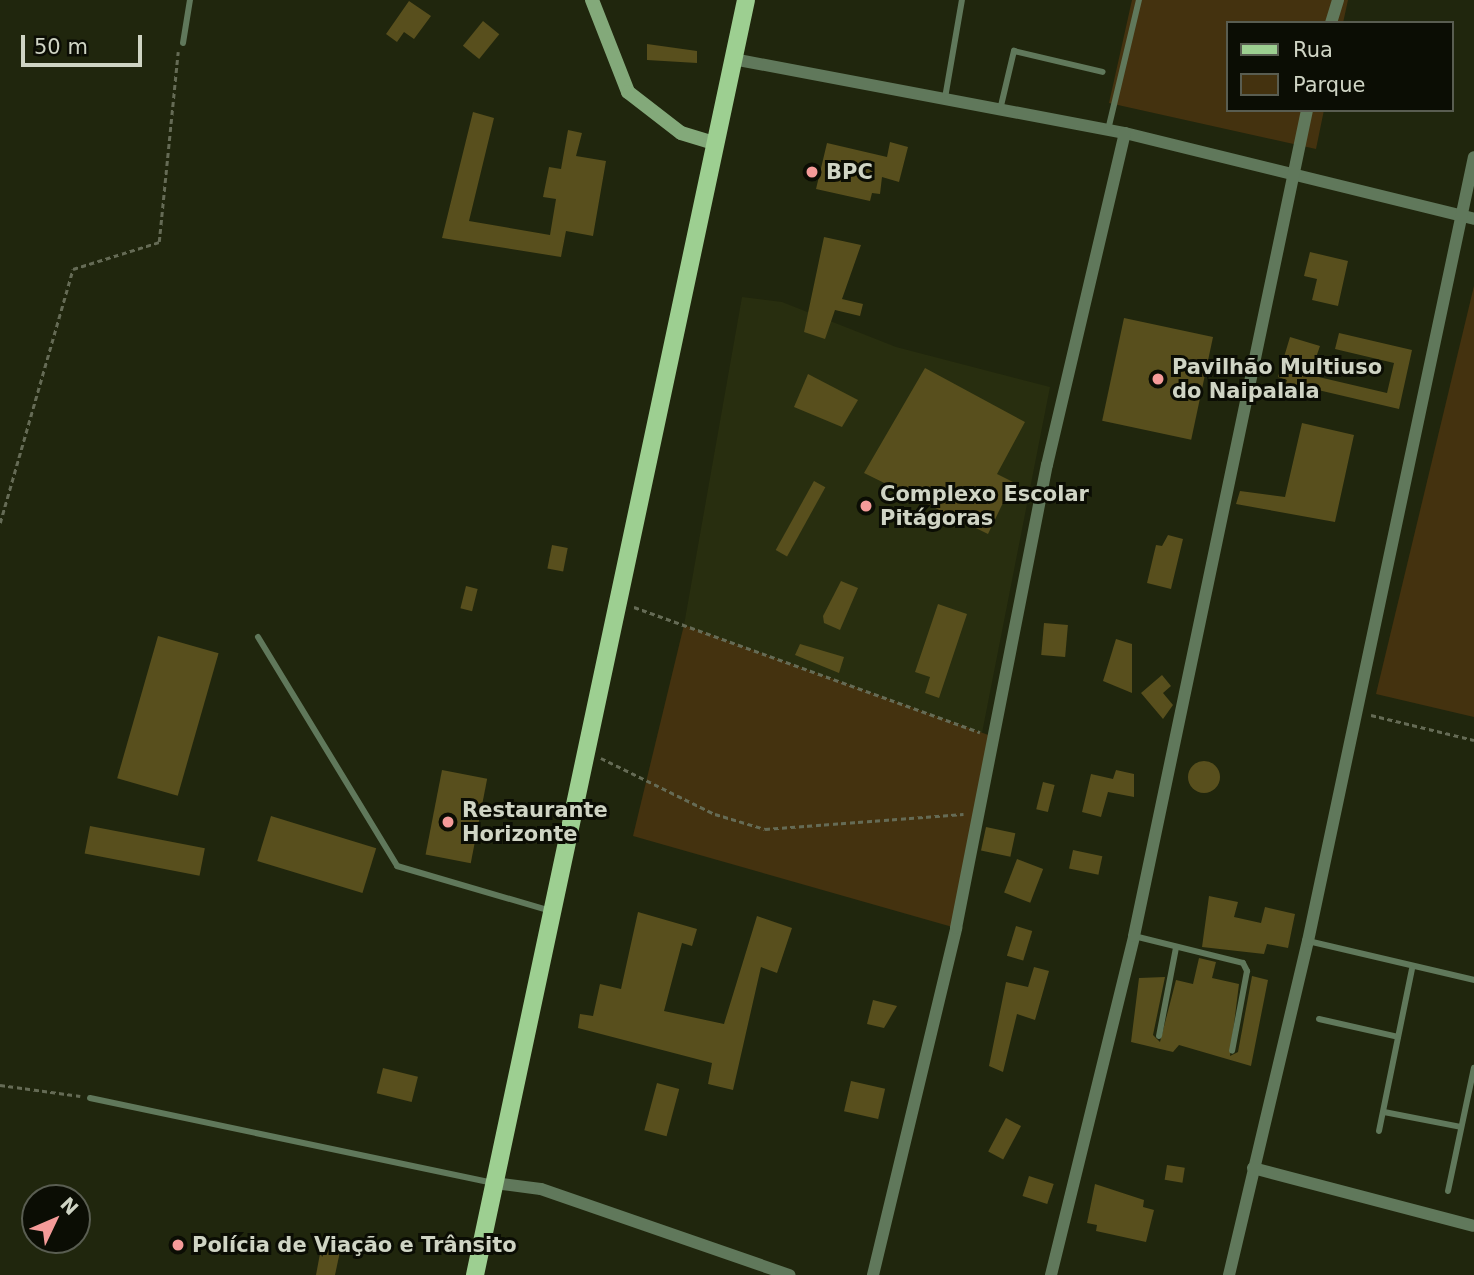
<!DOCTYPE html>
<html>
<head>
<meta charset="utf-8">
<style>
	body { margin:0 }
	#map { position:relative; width:1474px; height:1275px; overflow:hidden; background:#20260d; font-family:"DejaVu Sans",sans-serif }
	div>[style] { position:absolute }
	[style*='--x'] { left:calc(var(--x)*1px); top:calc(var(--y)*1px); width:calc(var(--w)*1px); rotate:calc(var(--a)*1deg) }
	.built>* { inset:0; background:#282e0f }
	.green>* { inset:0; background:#44320f }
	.building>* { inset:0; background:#584f1d; transform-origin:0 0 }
	.round { border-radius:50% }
	.path>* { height:2.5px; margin-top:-1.25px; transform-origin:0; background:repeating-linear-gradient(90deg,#656b55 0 5px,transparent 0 8.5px) }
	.lane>* { height:6px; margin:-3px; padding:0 3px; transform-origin:3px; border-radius:3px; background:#60785b }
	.street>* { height:12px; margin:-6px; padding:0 6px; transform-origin:6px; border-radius:6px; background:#60785b }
	.secondary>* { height:14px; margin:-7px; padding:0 7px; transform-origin:7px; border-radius:7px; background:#83a97a }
	.primary>* { height:18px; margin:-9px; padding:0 9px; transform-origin:9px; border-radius:9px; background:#9dcf91 }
	.dots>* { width:19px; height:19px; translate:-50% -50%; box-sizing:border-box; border:4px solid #0b0d04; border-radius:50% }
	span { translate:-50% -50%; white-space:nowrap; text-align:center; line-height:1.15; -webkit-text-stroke:6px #0b0d04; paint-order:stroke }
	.poi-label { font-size:21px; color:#cfd4c4; font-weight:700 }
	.left { translate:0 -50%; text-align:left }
	.legend { position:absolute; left:1226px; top:21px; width:228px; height:91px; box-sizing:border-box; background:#0b0d04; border:2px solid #595d51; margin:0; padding:9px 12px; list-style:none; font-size:21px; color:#cfd4c4 }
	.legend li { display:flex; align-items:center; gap:14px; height:35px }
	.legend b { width:35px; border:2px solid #595d51 }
	.north { position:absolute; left:21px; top:1184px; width:70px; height:70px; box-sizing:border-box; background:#0b0d04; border:2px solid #595d51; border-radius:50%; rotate:46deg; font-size:19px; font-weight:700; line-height:28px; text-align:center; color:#cfd4c4 }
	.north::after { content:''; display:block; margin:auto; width:24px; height:32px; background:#f59b99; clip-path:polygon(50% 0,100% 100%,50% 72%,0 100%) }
	.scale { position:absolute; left:21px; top:35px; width:121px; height:32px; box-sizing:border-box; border:4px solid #cfd4c4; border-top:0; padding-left:9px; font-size:21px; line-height:24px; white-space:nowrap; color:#cfd4c4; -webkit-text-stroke:5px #0b0d04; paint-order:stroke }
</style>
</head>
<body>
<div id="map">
	<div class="built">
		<i style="clip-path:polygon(742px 297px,782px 302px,896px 347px,1050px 387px,982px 733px,684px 625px)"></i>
	</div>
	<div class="green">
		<i style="clip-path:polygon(1132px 0,1348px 0,1343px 23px,1227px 23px,1227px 110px,1324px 110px,1316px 149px,1109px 103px)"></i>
		<i style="clip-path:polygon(1474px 286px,1474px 717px,1376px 694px)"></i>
		<i style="clip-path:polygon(684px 625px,994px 737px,956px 928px,633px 836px)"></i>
	</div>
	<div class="building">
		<i style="clip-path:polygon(409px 1px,431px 16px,414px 39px,404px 32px,397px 42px,386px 34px)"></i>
		<i style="left:483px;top:21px;width:21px;height:32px;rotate:39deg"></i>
		<i style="clip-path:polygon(647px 44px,697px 51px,697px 63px,647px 60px)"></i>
		<i style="clip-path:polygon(473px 112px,494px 118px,469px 221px,550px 235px,556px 199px,543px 197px,549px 167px,561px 169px,568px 130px,582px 133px,576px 156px,606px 161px,593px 236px,566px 231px,561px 257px,442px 238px)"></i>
		<i style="clip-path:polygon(890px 142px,908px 147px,899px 182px,882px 177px,880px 194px,872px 193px,870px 201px,816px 189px,827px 143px,887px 157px)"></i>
		<i style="clip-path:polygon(824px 237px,861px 245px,842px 299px,863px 304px,860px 316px,835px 310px,825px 339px,804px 332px)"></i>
		<i style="clip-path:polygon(1310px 252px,1348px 261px,1338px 306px,1312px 300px,1317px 279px,1304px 276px)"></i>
		<i style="left:1124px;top:318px;width:91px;height:105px;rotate:12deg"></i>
		<i style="clip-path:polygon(1339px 333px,1412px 350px,1399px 409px,1301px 386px,1297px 400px,1282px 396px,1287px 380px,1278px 377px,1290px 337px,1320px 346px,1310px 375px,1387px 393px,1394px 363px,1335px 349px)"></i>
		<i style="clip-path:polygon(925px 368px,1025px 422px,997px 474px,1013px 482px,988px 534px,864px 473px)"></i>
		<i style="clip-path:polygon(808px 374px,858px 400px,842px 427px,794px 407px)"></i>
		<i style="clip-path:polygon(1302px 423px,1354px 435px,1335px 522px,1236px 504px,1240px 491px,1285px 497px)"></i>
		<i style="left:814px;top:481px;width:13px;height:79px;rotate:29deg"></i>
		<i style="clip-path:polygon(1168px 535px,1183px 539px,1171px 589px,1147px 583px,1156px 545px,1162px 546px)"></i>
		<i style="left:552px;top:545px;width:16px;height:24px;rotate:11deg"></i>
		<i style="clip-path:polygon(841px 581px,858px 588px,840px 630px,824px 623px,823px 616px)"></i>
		<i style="left:466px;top:586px;width:12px;height:23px;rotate:14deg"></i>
		<i style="clip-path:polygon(938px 604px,967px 614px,939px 698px,925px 693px,930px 677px,915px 672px)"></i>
		<i style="left:1044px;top:623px;width:24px;height:32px;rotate:5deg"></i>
		<i style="left:158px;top:636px;width:63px;height:148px;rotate:16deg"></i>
		<i style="clip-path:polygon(1116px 639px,1132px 644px,1132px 693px,1103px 681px)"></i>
		<i style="clip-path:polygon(800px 644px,844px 657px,839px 673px,795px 655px)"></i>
		<i style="clip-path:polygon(1162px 675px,1171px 686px,1163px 693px,1173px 705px,1163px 719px,1141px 693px)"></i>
		<i class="round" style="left:1188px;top:761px;width:32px;height:32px"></i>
		<i style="left:442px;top:770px;width:46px;height:86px;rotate:11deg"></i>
		<i style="clip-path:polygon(1116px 770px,1134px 774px,1134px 797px,1108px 792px,1101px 817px,1082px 812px,1091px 774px,1113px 779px)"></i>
		<i style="left:1043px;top:782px;width:12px;height:28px;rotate:14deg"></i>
		<i style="left:271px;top:816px;width:110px;height:47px;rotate:17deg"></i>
		<i style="left:90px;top:826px;width:117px;height:28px;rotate:11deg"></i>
		<i style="left:986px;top:827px;width:30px;height:24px;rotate:12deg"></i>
		<i style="left:1073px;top:850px;width:30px;height:19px;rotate:12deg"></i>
		<i style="left:1017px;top:859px;width:28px;height:36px;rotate:21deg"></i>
		<i style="clip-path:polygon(1209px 896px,1238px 902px,1234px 917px,1261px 923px,1265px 907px,1295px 914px,1288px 948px,1267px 944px,1264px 954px,1202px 947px)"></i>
		<i style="clip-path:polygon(638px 912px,697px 929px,692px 946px,682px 943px,664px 1011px,724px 1024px,757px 916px,792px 928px,777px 973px,761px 967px,733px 1090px,708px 1084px,712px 1063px,578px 1028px,580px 1014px,593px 1016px,600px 984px,621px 989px)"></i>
		<i style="left:1016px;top:926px;width:17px;height:31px;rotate:17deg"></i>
		<i style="clip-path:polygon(1199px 958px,1216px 962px,1212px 978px,1239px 984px,1230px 1056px,1238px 1052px,1252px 976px,1268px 980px,1251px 1066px,1179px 1045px,1173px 1052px,1131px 1042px,1139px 978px,1165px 977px,1153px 1035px,1160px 1042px,1176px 980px,1193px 984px)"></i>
		<i style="clip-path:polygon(1034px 967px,1049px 971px,1035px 1020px,1017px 1014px,1003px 1072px,989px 1066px,1006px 982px,1028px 987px)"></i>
		<i style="clip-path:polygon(873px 1000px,897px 1006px,884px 1028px,867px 1024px)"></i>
		<i style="left:383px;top:1068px;width:36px;height:26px;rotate:14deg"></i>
		<i style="left:851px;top:1081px;width:35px;height:31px;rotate:13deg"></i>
		<i style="left:657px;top:1083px;width:23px;height:49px;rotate:15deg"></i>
		<i style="left:1006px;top:1118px;width:17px;height:38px;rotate:28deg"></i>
		<i style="left:1167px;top:1165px;width:18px;height:15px;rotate:9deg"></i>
		<i style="left:1029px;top:1176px;width:26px;height:21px;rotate:18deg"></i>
		<i style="clip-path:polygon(1095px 1184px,1144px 1200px,1143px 1207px,1154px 1210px,1146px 1242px,1096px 1231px,1097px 1225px,1087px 1223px)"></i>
		<i style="clip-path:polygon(323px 1238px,342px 1242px,335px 1275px,316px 1275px)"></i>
	</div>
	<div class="path">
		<i style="--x:0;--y:523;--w:264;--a:-74"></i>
		<i style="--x:73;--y:269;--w:90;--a:-17.4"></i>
		<i style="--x:159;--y:242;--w:191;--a:-84.3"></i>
		<i style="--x:634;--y:607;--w:368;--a:19.9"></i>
		<i style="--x:1371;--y:715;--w:106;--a:13.6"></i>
		<i style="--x:601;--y:758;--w:127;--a:26.2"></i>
		<i style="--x:715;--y:814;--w:52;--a:16.7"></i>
		<i style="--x:765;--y:829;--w:199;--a:-4.3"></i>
		<i style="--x:0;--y:1085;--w:81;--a:7.8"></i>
	</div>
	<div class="lane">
		<i style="--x:183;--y:43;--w:44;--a:-80.8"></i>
		<i style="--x:945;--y:98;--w:99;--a:-80.2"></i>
		<i style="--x:1000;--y:110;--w:61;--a:-76.7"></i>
		<i style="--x:1014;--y:51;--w:91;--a:13.3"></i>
		<i style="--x:1108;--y:130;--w:134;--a:-76.6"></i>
		<i style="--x:258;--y:637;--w:268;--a:58.7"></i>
		<i style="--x:397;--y:866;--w:160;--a:16.3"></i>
		<i style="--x:1134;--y:936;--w:112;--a:13.9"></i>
		<i style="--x:1243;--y:963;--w:9;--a:63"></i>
		<i style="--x:1247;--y:971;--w:81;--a:100.6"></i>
		<i style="--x:1308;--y:941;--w:171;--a:13.2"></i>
		<i style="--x:1319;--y:1019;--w:81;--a:12.8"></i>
		<i style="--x:1159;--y:1036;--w:90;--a:-79.1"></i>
		<i style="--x:90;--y:1098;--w:411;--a:11.9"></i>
		<i style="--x:1384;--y:1112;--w:78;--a:11"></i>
		<i style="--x:1379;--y:1131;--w:165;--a:-78.5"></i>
		<i style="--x:1448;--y:1191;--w:126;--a:-78.1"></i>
	</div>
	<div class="street">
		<i style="--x:1331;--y:23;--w:24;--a:-73"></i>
		<i style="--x:733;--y:59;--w:399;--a:10.7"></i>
		<i style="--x:1125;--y:133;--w:359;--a:13.8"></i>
		<i style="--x:1253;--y:1168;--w:228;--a:14.7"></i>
		<i style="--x:494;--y:1183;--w:47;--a:7.3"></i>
		<i style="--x:541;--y:1189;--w:263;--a:19.1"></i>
		<i style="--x:873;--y:1275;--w:357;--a:-76.5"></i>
		<i style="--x:956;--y:928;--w:472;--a:-78.9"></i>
		<i style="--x:1047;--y:465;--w:341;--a:-76.8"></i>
		<i style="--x:1051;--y:1275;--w:349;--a:-76.2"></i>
		<i style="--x:1134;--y:936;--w:844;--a:-78.17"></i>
		<i style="--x:1229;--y:1275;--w:343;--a:-76.7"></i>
		<i style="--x:1308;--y:941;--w:801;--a:-78.05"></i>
	</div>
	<div class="secondary">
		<i style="--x:592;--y:0;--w:99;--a:68.6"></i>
		<i style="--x:628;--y:92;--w:67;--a:37.7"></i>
		<i style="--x:681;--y:133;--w:37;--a:17"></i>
	</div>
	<div class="primary">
		<i style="--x:475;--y:1275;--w:1303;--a:-78"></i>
	</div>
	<div class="dots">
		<i style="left:812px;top:172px;background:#f59b99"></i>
		<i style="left:1158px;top:379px;background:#f59b99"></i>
		<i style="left:866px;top:506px;background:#f59b99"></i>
		<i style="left:448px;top:822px;background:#f59b99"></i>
		<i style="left:178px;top:1245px;background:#f59b99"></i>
	</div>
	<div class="poi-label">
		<span class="left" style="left:826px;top:172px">BPC</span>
		<span class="left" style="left:1172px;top:379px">Pavilhão Multiuso<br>do Naipalala</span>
		<span class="left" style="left:880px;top:506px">Complexo Escolar<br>Pitágoras</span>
		<span class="left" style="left:462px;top:822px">Restaurante<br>Horizonte</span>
		<span class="left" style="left:192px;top:1245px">Polícia de Viação e Trânsito</span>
	</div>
	<ul class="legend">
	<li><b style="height:9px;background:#9dcf91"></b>Rua</li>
	<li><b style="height:19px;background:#44320f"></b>Parque</li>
	</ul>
	<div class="north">N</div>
	<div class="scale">50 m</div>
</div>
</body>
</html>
